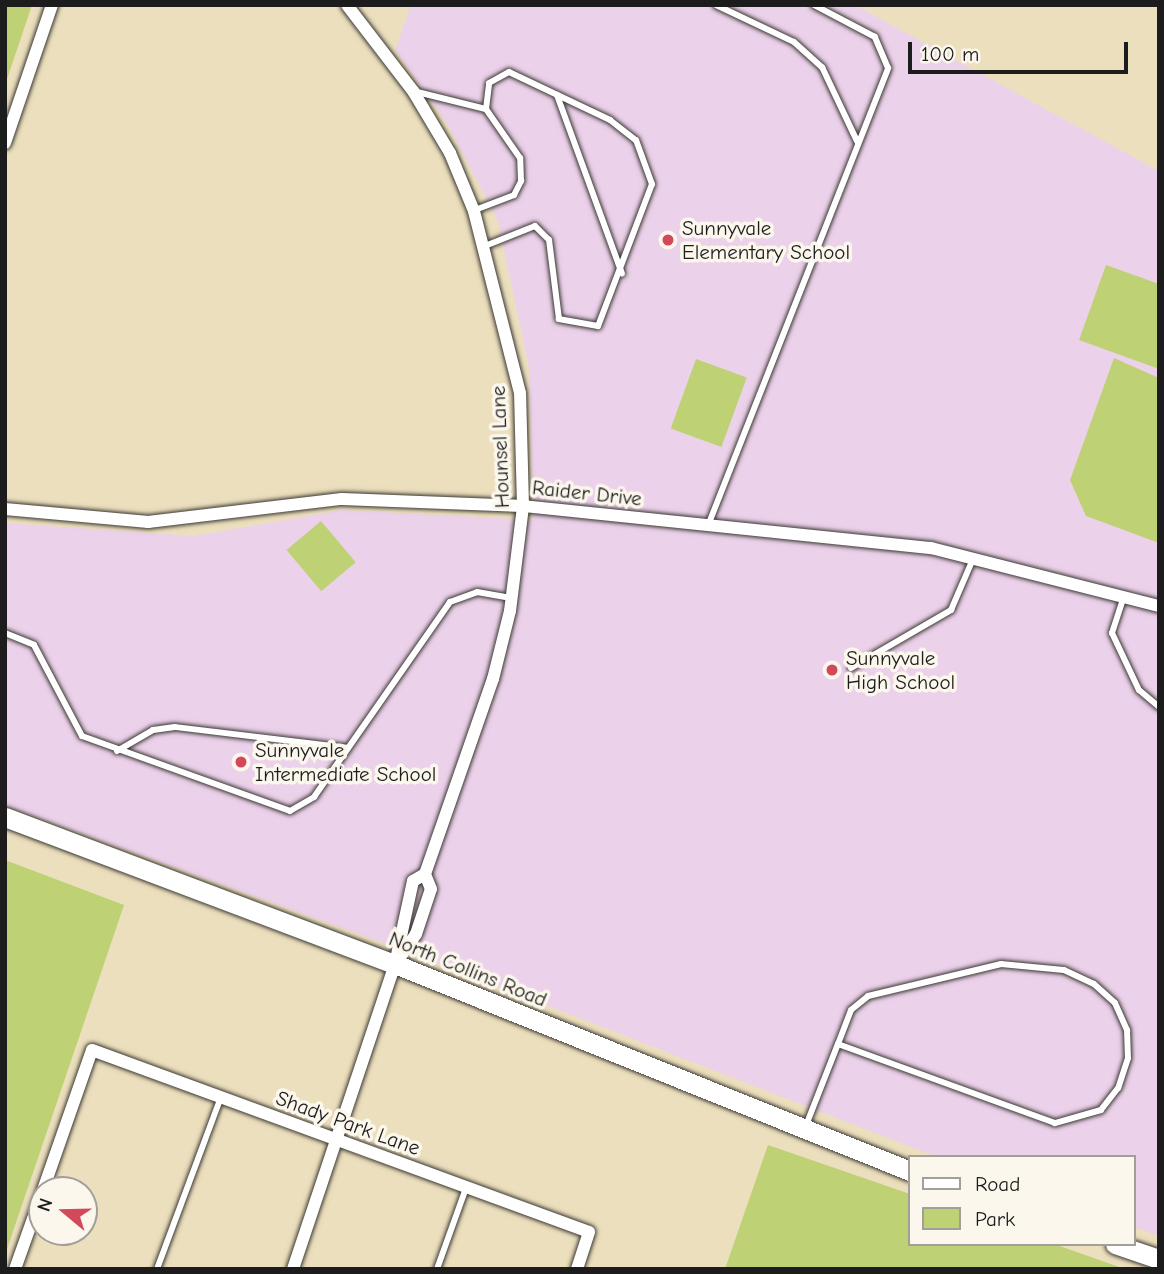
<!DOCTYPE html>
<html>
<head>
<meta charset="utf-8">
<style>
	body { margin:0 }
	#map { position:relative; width:1164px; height:1274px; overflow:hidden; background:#ecdfbd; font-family:"Comic Neue",sans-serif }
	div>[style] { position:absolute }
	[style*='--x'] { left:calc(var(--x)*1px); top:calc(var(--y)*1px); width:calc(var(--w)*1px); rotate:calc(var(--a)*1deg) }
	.built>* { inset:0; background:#ecd1ea }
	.green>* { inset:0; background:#bed175; transform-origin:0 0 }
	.roads { filter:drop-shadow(0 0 2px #3b3934) drop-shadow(0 0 2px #3b3934) }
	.lane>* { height:6px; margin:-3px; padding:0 3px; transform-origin:3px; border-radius:3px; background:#fff }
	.street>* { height:12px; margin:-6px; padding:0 6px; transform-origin:6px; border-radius:6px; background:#fff }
	.secondary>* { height:19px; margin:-9.5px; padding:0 9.5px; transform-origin:9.5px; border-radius:9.5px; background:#fff }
	.dots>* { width:19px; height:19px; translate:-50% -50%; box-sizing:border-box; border:4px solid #fbf7ec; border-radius:50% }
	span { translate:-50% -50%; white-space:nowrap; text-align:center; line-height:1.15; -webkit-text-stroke:7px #fbf7ec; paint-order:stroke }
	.poi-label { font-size:21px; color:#1c1c1c }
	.left { translate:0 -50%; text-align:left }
	.street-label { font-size:21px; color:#1c1c1c }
	.frame { position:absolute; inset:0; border:7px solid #1c1c1c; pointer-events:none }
	.legend { position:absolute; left:908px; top:1155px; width:228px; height:91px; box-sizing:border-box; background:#fbf7ec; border:2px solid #a29f99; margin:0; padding:9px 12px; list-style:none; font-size:21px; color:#1c1c1c }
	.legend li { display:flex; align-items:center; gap:14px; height:35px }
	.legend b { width:35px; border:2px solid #a29f99 }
	.north { position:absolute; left:28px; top:1176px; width:70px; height:70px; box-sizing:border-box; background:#fbf7ec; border:2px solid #a29f99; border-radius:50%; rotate:289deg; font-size:19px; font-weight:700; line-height:28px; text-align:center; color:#1c1c1c }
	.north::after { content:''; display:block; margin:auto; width:24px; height:32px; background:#d1495b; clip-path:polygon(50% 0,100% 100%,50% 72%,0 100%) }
	.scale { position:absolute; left:908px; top:42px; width:220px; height:32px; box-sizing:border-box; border:4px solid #1c1c1c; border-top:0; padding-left:9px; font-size:21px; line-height:24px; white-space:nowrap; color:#1c1c1c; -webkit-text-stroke:5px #fbf7ec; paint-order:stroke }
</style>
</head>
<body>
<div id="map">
	<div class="built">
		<i style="clip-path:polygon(411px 5px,855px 5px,1159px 171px,1159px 1236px,1134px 1227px,1134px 1157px,937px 1157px,417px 955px,5px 806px,5px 523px,194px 536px,342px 510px,534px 520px,529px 368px,498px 221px,448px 125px,395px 50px)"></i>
	</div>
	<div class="green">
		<i style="clip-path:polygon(5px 5px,32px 5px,5px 85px)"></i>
		<i style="clip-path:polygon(1106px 265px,1159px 284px,1159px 369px,1079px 340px)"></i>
		<i style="clip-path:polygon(1114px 358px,1159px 378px,1159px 543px,1086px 516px,1070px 480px)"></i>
		<i style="left:696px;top:359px;width:54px;height:74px;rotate:20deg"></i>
		<i style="left:321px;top:521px;width:54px;height:45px;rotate:50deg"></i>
		<i style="clip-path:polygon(5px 860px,124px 905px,5px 1255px)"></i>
		<i style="clip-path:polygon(768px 1145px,910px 1194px,910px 1244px,1054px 1244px,1125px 1269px,725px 1269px)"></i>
	</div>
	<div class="roads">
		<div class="lane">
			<i style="--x:716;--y:5;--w:86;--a:25.4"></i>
			<i style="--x:794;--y:42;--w:38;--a:42"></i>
			<i style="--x:822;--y:67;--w:82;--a:64.7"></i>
			<i style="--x:413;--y:91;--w:75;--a:13.9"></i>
			<i style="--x:557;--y:95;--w:190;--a:70"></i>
			<i style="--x:475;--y:210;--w:42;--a:-21"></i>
			<i style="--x:514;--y:195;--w:16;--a:-63"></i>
			<i style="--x:521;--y:181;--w:23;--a:-92"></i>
			<i style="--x:520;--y:158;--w:60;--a:-124.8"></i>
			<i style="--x:486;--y:109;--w:26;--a:-83"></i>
			<i style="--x:489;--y:83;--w:23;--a:-29"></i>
			<i style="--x:509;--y:72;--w:112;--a:25.4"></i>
			<i style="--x:610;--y:120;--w:33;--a:38"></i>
			<i style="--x:636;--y:140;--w:47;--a:70"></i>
			<i style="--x:652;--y:184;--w:152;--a:110.8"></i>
			<i style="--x:598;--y:326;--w:40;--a:-170"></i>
			<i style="--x:559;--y:319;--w:80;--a:-97.2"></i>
			<i style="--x:549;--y:240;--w:20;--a:-135"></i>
			<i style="--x:535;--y:226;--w:54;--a:158.2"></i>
			<i style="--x:709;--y:523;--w:489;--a:-68.5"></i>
			<i style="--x:888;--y:68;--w:34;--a:-113"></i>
			<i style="--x:875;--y:37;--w:69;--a:-152.3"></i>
			<i style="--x:1124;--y:596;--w:39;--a:108"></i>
			<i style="--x:1112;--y:633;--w:63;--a:64.7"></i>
			<i style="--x:1139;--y:690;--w:26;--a:40"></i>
			<i style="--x:5;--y:633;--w:31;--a:22"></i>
			<i style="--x:34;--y:645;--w:103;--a:62.2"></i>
			<i style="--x:82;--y:736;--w:221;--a:19.8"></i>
			<i style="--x:290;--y:811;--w:28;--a:-30"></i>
			<i style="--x:314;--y:797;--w:238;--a:-55.1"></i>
			<i style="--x:450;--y:602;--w:29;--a:-20"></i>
			<i style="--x:477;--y:592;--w:36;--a:10"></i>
			<i style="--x:851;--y:668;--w:116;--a:-30.1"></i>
			<i style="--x:951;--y:610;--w:56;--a:-66.7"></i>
			<i style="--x:117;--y:751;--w:42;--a:-30.3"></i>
			<i style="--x:153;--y:730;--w:22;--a:-8"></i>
			<i style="--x:175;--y:727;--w:174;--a:6.9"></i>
			<i style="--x:805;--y:1128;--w:90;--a:-68.6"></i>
			<i style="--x:838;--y:1044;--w:36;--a:-69"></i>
			<i style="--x:851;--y:1010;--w:22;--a:-39"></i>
			<i style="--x:868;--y:996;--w:137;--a:-13.5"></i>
			<i style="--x:1001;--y:964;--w:63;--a:5.4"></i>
			<i style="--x:1064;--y:970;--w:33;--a:25"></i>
			<i style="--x:1094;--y:984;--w:28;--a:42"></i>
			<i style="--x:1115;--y:1003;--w:30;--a:66"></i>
			<i style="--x:1127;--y:1030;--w:28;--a:88"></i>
			<i style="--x:1128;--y:1058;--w:32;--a:108"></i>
			<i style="--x:1118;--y:1088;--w:28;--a:128"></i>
			<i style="--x:1101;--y:1110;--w:48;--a:164.2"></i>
			<i style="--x:1055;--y:1123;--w:231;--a:-160"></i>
			<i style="--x:157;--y:1269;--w:184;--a:-69.6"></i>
			<i style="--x:437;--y:1269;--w:86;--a:-70.3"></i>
		</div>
		<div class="street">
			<i style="--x:5;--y:143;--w:146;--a:-71.2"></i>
			<i style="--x:5;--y:509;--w:144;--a:5.2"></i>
			<i style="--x:148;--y:522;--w:195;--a:-6.8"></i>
			<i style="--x:342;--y:499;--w:181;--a:2.2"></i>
			<i style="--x:523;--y:506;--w:410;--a:5.9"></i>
			<i style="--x:931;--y:548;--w:235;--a:14.3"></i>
			<i style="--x:397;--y:962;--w:34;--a:-56"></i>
			<i style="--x:416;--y:934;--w:47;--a:-71.6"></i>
			<i style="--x:431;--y:889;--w:16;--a:-112"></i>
			<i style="--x:43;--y:1190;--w:148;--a:-70.7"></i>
			<i style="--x:92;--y:1050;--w:529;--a:20.11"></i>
			<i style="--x:589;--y:1232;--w:39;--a:108"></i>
			<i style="--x:15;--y:1269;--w:81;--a:-70.4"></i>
			<i style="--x:293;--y:1269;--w:322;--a:-71.5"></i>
			<i style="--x:395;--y:964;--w:85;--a:-77.8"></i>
			<i style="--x:413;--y:881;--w:14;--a:-30"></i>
			<i style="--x:425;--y:874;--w:207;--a:-70.8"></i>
			<i style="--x:493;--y:679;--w:70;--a:-76"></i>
			<i style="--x:510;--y:611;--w:106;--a:-82.9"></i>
			<i style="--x:523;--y:506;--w:113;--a:-91.5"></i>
			<i style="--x:520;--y:393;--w:188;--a:-104.2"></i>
			<i style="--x:474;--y:211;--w:63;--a:-112.5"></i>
			<i style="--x:450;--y:153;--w:72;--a:-120.8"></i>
			<i style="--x:413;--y:91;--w:108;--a:-127.5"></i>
		</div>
		<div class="secondary">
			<i style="--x:5;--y:817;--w:417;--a:20.7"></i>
			<i style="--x:395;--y:964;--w:555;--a:21.9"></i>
			<i style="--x:1115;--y:1244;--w:46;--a:18.8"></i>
		</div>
	</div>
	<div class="dots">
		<i style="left:668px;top:240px;background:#d1495b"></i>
		<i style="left:832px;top:670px;background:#d1495b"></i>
		<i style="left:241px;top:762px;background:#d1495b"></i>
	</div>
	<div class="poi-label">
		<span class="left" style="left:682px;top:240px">Sunnyvale<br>Elementary School</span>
		<span class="left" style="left:846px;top:670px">Sunnyvale<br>High School</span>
		<span class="left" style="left:255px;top:762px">Sunnyvale<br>Intermediate School</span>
	</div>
	<div class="street-label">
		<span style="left:500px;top:447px;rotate:-92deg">Hounsel Lane</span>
		<span style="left:587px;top:493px;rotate:6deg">Raider Drive</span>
		<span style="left:468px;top:969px;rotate:22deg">North Collins Road</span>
		<span style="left:348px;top:1123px;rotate:20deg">Shady Park Lane</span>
	</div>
	<div class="frame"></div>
	<ul class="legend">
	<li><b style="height:9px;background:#fff"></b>Road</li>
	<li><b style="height:19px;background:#bed175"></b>Park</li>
	</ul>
	<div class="north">N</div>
	<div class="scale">100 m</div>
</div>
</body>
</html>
